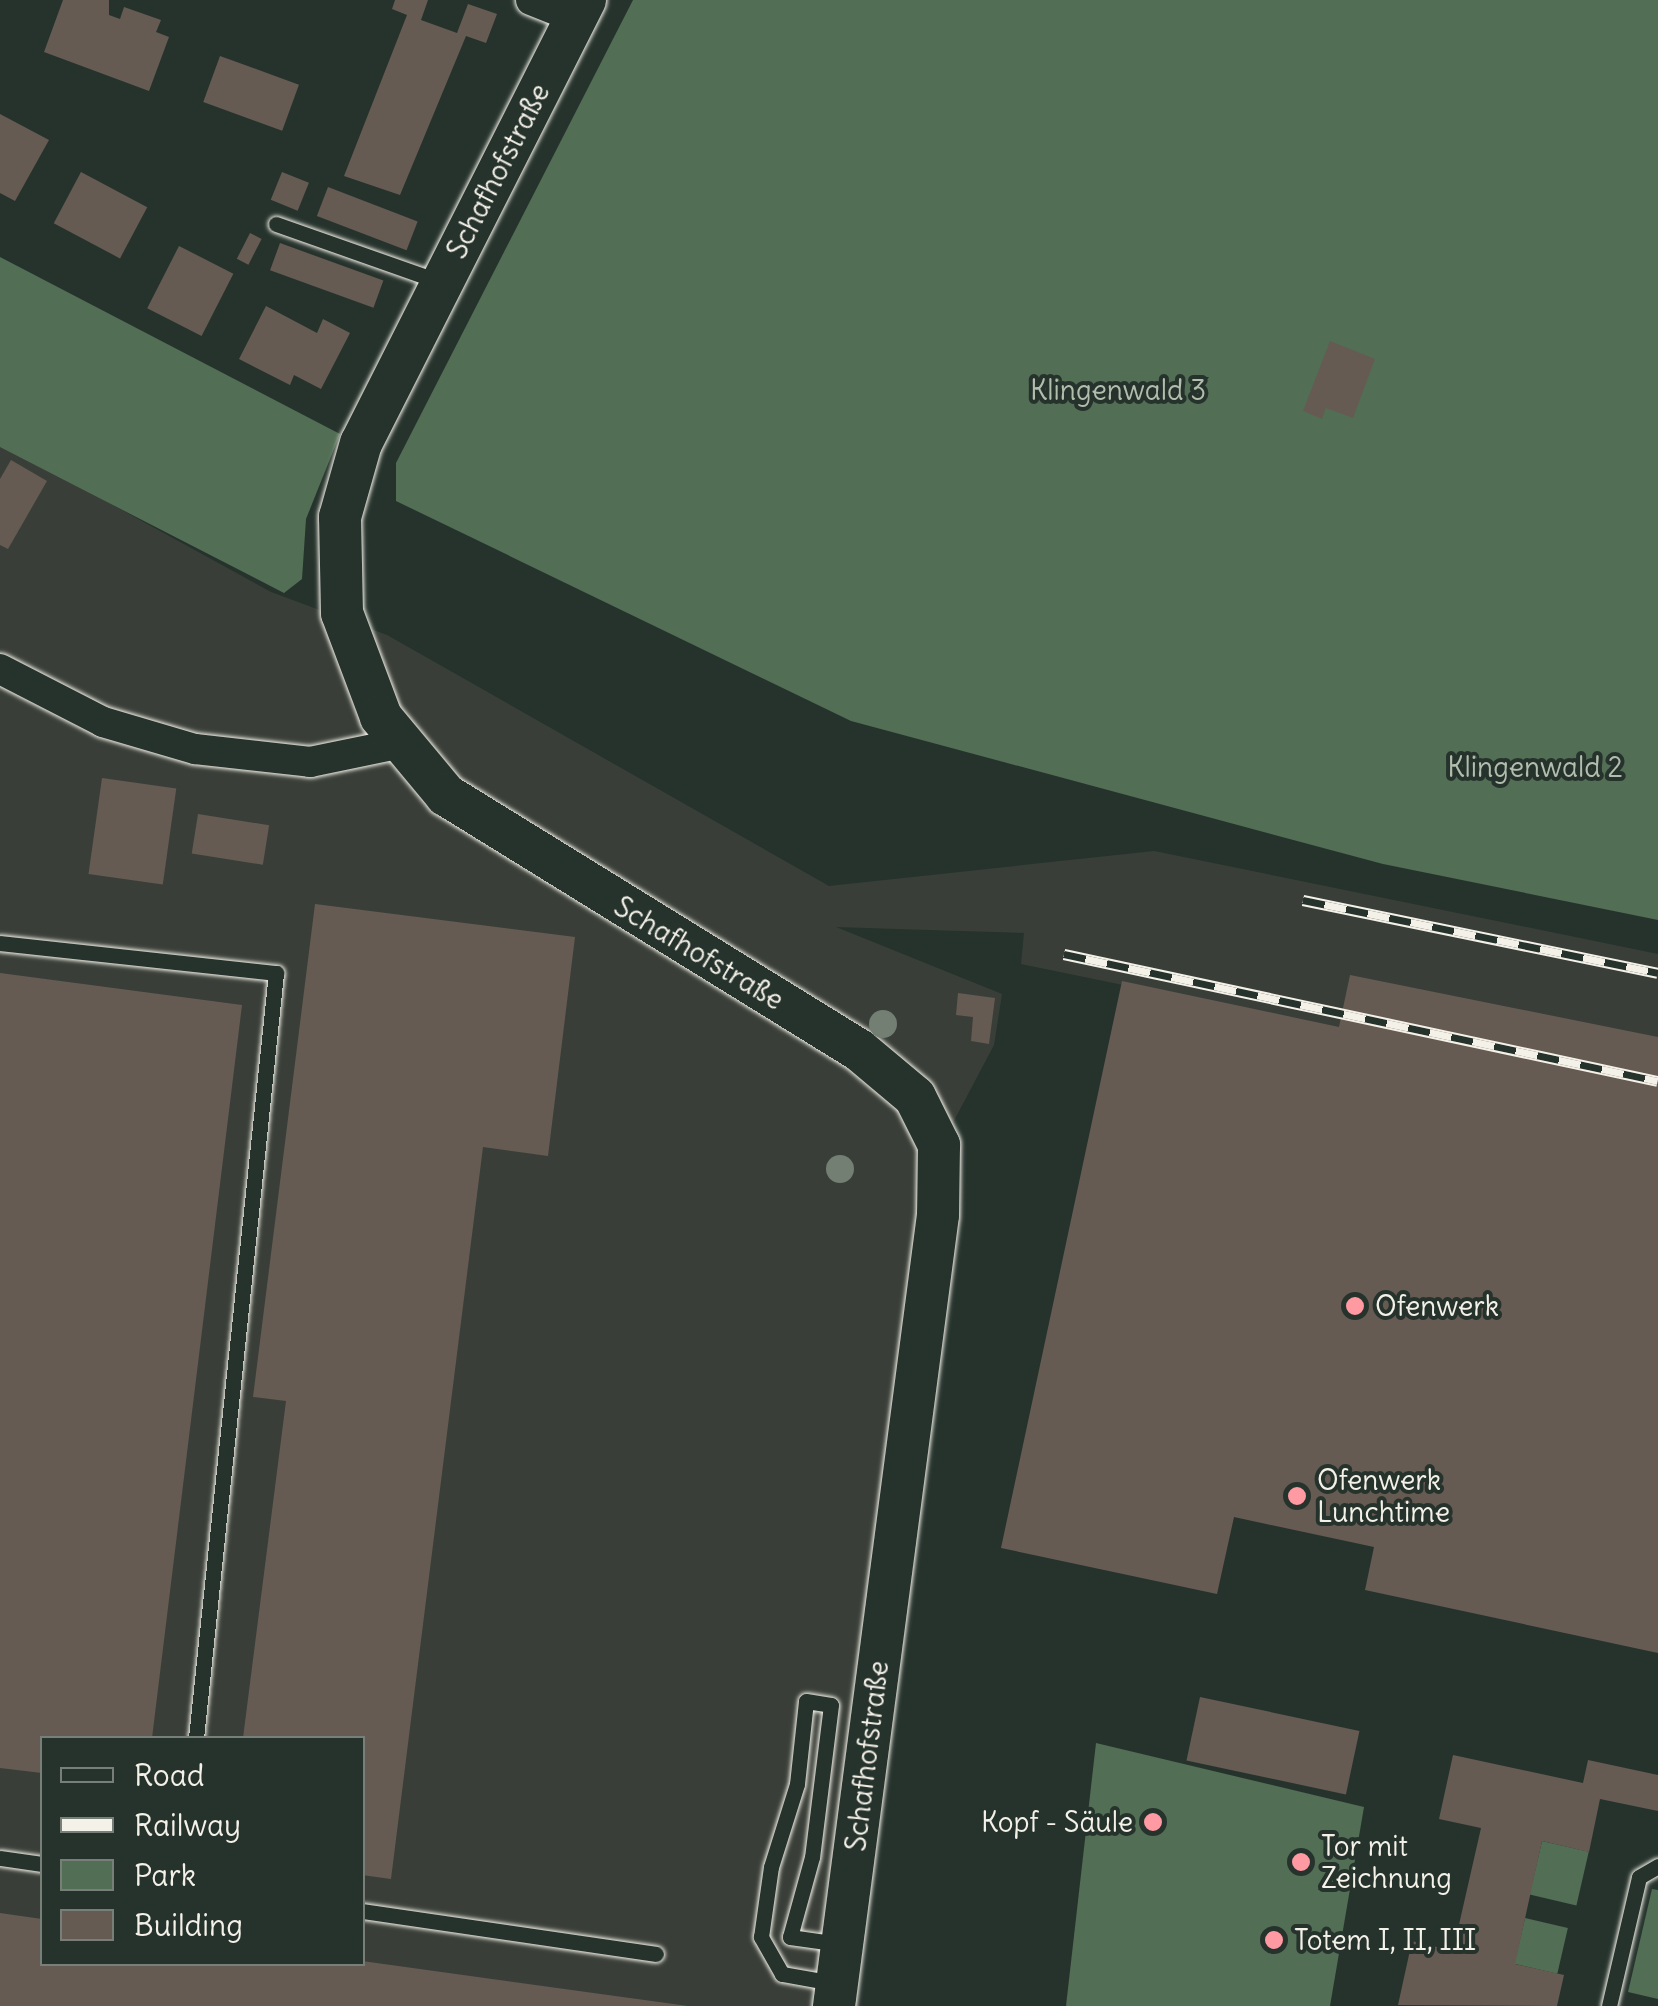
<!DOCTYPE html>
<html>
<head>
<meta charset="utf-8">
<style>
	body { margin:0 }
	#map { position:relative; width:1658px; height:2006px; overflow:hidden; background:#26332d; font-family:Delius,sans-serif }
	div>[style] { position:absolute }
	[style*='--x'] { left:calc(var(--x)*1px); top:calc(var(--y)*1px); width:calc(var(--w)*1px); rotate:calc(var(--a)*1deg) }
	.built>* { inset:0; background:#393f38 }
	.green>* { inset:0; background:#526e55; transform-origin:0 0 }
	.building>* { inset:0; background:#665b52; transform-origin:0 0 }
	.roads { filter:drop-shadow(0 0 2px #f4f1e8) drop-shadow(0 0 2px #f4f1e8) }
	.lane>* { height:15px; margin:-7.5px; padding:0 7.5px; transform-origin:7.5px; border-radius:7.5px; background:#26332d }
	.street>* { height:30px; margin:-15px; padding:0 15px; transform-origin:15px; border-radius:15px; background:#26332d }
	.secondary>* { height:42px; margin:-21px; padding:0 21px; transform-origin:21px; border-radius:21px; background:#26332d }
	.rail>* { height:11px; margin-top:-5.5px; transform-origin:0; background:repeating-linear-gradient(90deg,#26332d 0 22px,#f4f1e8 0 44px); box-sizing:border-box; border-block:2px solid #f4f1e8 }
	.trees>* { width:28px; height:28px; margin:-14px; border-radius:50%; background:#747f73 }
	.dots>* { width:28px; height:28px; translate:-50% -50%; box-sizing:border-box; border:5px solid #26332d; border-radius:50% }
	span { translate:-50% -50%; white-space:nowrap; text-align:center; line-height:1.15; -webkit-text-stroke:8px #26332d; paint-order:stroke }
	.street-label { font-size:28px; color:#f4f1e8 }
	.park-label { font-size:28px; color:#b3bdad }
	.poi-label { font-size:28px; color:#f4f1e8 }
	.left { translate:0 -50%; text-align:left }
	.right { translate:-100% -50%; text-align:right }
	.legend { position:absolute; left:40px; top:1736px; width:325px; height:230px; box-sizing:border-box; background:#26332d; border:2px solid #787f78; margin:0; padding:12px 18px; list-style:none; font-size:30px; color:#f4f1e8 }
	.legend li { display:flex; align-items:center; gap:20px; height:50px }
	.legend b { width:50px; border:2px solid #787f78 }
</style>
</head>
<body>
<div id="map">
	<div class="built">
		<i style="clip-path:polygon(evenodd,0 443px,271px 592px,387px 635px,829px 886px,1154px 851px,1658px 954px,1658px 1095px,1021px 964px,1024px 933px,836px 927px,1002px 994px,994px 1045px,931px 1164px,822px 2006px,0 2006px,0 443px,42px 1738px,362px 1738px,362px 1964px,42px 1964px,42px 1738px)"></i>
	</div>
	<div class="green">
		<i style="clip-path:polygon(633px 0,1658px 0,1658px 920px,1383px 864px,851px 721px,396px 501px,396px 463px)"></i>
		<i style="clip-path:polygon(0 257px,340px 434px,306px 519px,302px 579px,284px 593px,0 447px)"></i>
		<i style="clip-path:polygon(1096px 1743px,1364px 1807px,1330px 2006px,1066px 2006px)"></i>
		<i style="left:1542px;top:1841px;width:48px;height:55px;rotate:13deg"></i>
		<i style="clip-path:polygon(1652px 1889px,1658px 1890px,1658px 1999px,1628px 1992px)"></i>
		<i style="left:1525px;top:1918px;width:44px;height:47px;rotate:13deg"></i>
	</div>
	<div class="building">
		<i style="clip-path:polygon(63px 0,109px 0,109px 15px,120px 19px,124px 7px,161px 20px,156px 32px,169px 37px,149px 91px,44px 52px)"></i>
		<i style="clip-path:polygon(395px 0,428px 0,421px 20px,457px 33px,468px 4px,497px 14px,486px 43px,466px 36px,400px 195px,344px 176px,407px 15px,392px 9px)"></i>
		<i style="left:220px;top:56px;width:84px;height:49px;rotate:20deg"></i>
		<i style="clip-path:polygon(0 114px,49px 140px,15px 201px,0 193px)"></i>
		<i style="left:81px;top:172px;width:75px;height:58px;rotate:28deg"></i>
		<i style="left:282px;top:172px;width:29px;height:30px;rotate:22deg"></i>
		<i style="left:328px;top:187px;width:96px;height:31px;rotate:21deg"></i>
		<i style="left:250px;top:233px;width:13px;height:29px;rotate:27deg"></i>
		<i style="left:280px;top:243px;width:110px;height:29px;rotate:20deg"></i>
		<i style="left:179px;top:246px;width:61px;height:70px;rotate:27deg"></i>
		<i style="clip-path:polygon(266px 306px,317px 333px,323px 319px,350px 333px,321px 389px,294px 375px,290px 385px,239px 359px)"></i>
		<i style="clip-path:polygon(1330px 341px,1375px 359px,1353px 418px,1326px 408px,1322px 419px,1303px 411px)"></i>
		<i style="clip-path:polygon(11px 460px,47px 481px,8px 549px,0 545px,0 479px)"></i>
		<i style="left:102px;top:778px;width:75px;height:97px;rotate:8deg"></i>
		<i style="left:198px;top:814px;width:72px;height:40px;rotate:9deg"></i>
		<i style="clip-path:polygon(315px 904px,575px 937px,548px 1156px,483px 1147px,391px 1879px,362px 1875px,362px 1738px,243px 1738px,286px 1401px,253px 1397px)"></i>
		<i style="clip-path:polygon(0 973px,242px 1005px,152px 1738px,42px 1738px,42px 1773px,0 1768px)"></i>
		<i style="clip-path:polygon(1350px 975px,1658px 1037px,1658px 1653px,1365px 1590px,1374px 1547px,1234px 1517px,1217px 1594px,1001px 1548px,1122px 981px,1339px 1027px)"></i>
		<i style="clip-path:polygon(958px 993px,995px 998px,989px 1044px,971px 1041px,973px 1017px,956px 1015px)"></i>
		<i style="left:1200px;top:1697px;width:163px;height:65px;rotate:12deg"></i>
		<i style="clip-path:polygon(1453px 1755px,1583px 1783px,1588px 1760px,1658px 1775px,1658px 1811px,1600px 1799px,1589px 1852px,1542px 1841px,1515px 1964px,1564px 1975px,1557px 2006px,1398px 2005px,1412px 1941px,1453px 1951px,1481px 1828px,1439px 1819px)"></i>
		<i style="clip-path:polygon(0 1913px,42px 1919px,42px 1964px,362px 1961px,688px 2006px,0 2006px)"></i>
	</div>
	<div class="roads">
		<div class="lane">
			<i style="--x:276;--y:224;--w:172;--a:19.4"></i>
			<i style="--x:0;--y:943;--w:278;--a:6.2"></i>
			<i style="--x:276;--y:973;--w:769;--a:95.97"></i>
			<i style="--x:0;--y:1858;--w:42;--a:8.1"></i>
			<i style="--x:362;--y:1911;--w:297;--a:8.3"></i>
			<i style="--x:833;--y:1983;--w:52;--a:-170"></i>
			<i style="--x:782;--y:1974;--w:43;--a:-119.6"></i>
			<i style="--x:761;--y:1937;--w:71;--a:-81.9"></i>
			<i style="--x:771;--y:1867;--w:87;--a:-72.6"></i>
			<i style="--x:797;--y:1784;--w:83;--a:-83.8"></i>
			<i style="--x:806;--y:1701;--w:25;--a:9"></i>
			<i style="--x:831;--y:1705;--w:153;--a:97.1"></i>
			<i style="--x:812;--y:1857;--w:83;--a:105.4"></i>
			<i style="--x:790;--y:1937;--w:49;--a:8.1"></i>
			<i style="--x:1609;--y:2006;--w:132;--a:-76.9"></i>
			<i style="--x:1639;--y:1877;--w:22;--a:-30"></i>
		</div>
		<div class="street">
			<i style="--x:531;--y:0;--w:48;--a:21.8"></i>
			<i style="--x:0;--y:669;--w:116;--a:27.2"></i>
			<i style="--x:103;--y:722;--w:96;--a:16.4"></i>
			<i style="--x:195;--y:749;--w:116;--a:6.4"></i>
			<i style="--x:310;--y:762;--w:90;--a:-11.6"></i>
		</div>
		<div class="secondary">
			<i style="--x:585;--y:0;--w:496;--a:116.8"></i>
			<i style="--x:361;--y:443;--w:77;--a:105.8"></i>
			<i style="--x:340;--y:517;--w:96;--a:88.8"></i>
			<i style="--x:342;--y:613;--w:111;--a:69.4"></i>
			<i style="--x:381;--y:717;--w:102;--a:50.2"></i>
			<i style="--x:446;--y:795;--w:485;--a:31.7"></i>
			<i style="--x:859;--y:1050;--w:73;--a:40"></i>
			<i style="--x:915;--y:1097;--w:54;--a:63.4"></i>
			<i style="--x:939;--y:1145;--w:70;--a:90.8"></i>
			<i style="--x:938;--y:1215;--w:798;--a:97.49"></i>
		</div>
	</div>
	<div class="rail">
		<i style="--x:1303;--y:900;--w:362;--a:11.6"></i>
		<i style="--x:1064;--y:954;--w:607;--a:12.07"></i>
	</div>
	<div class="trees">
		<i style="left:883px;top:1024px"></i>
		<i style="left:840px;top:1169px"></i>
	</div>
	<div class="dots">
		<i style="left:1355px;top:1306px;background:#ff9aa2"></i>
		<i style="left:1297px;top:1496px;background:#ff9aa2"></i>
		<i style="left:1153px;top:1822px;background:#ff9aa2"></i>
		<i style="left:1301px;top:1862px;background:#ff9aa2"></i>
		<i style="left:1274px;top:1940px;background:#ff9aa2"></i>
	</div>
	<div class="street-label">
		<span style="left:498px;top:171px;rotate:-63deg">Schafhofstraße</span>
		<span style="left:699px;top:953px;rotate:31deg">Schafhofstraße</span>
		<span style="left:867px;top:1756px;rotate:-83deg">Schafhofstraße</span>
	</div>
	<div class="park-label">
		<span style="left:1118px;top:390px">Klingenwald 3</span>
		<span style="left:1535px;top:767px">Klingenwald 2</span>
	</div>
	<div class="poi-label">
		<span class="left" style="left:1375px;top:1306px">Ofenwerk</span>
		<span class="left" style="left:1317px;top:1496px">Ofenwerk<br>Lunchtime</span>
		<span class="right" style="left:1133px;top:1822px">Kopf - Säule</span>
		<span class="left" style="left:1321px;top:1862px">Tor mit<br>Zeichnung</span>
		<span class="left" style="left:1294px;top:1940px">Totem I, II, III</span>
	</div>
	<ul class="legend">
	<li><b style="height:12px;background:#26332d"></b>Road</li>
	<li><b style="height:12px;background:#f4f1e8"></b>Railway</li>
	<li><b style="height:28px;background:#526e55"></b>Park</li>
	<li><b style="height:28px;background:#665b52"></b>Building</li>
	</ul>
</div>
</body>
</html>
